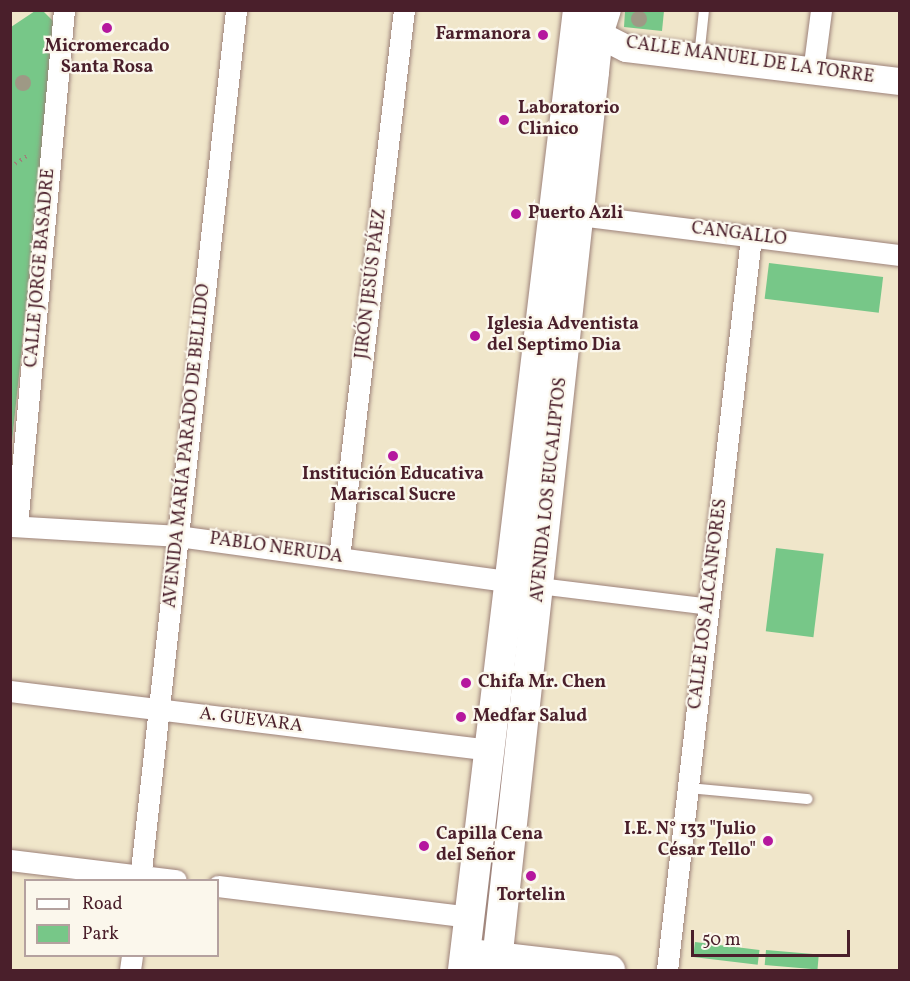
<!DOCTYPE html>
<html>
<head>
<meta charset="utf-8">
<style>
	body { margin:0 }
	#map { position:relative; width:910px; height:981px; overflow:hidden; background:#f0e6ca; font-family:Vollkorn,serif }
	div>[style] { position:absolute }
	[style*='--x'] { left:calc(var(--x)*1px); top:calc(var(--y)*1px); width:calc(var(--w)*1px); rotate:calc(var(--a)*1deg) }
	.green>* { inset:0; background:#77c788; transform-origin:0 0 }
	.path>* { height:4px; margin-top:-2px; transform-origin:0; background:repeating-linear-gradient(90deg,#9d827a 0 1.5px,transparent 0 6px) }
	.roads { filter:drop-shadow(0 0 2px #9d827a) drop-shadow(0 0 2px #9d827a) }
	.service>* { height:10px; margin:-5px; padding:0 5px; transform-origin:5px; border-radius:5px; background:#fff }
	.pedestrian>* { height:16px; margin:-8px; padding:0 8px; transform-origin:8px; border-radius:8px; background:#fff }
	.minor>* { height:21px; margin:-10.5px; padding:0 10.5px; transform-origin:10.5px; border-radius:10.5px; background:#fff }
	.tertiary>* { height:27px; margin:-13.5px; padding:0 13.5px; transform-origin:13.5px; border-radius:13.5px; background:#fff }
	.secondary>* { height:30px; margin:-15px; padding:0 15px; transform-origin:15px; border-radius:15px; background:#fff }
	.trees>* { width:16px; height:16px; margin:-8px; border-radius:50%; background:#9e9985 }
	.dots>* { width:16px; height:16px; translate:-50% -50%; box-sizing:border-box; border:3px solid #fbf7ec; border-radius:50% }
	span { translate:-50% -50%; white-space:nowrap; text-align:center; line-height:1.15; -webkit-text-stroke:4.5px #fbf7ec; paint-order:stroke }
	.poi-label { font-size:18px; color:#4a1f2b; font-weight:700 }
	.right { translate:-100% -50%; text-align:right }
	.left { translate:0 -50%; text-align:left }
	.street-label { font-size:18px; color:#4a1f2b }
	.frame { position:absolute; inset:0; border:12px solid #4a1f2b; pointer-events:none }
	.legend { position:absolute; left:24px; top:879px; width:195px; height:78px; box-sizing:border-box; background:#fbf7ec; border:2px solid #b4a19f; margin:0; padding:8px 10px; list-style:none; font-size:18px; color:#4a1f2b }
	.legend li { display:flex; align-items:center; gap:12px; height:30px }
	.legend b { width:30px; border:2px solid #b4a19f }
	.scale { position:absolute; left:691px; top:930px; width:159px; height:27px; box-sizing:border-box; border:3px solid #4a1f2b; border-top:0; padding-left:8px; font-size:18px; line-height:21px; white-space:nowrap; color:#4a1f2b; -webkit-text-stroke:4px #fbf7ec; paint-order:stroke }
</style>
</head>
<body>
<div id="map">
	<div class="green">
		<i style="clip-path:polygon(35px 11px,43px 11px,56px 24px,11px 451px,11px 27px)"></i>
		<i style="clip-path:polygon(625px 11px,664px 11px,662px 31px,624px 27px)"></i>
		<i style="left:769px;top:263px;width:115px;height:36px;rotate:7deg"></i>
		<i style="left:776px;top:548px;width:48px;height:84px;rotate:7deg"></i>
		<i style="left:695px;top:942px;width:65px;height:15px;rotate:7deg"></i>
		<i style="left:766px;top:950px;width:53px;height:15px;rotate:5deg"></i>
	</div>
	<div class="path">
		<i style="--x:10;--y:167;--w:20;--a:-33"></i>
	</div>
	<div class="roads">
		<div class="service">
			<i style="--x:699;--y:57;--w:47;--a:-83.9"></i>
			<i style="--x:688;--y:788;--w:120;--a:5.3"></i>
		</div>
		<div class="pedestrian">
			<i style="--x:539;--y:586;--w:171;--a:7"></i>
		</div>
		<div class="minor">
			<i style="--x:813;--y:72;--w:63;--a:-82.6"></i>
			<i style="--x:578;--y:215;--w:324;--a:7.1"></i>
			<i style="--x:10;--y:526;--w:168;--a:3.4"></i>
			<i style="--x:178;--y:536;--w:347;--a:7.8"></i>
			<i style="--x:17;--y:526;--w:518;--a:-84.8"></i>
			<i style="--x:339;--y:558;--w:552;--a:-83.24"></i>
			<i style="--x:10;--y:691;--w:485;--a:7"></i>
			<i style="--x:10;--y:860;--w:167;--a:6.9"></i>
			<i style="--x:140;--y:880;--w:875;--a:-83.7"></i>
			<i style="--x:218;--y:886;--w:254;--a:7"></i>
			<i style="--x:130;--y:970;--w:14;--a:-82"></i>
			<i style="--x:667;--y:970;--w:738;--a:-83.46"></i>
		</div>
		<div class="tertiary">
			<i style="--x:586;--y:20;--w:18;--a:49"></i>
			<i style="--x:598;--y:34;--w:31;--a:27"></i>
			<i style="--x:626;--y:48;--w:276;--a:6.9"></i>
		</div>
		<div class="secondary">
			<i style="--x:480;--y:955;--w:131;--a:6.6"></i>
			<i style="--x:463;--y:970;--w:967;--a:-83.17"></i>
			<i style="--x:496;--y:970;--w:903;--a:-83.77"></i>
			<i style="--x:594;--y:72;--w:38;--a:-84"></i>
			<i style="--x:598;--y:34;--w:25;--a:-72"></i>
		</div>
	</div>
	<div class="trees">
		<i style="left:639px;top:19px"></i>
		<i style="left:23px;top:83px"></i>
	</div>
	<div class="dots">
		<i style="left:107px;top:28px;background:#b5179e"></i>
		<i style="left:543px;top:35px;background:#b5179e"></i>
		<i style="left:504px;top:120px;background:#b5179e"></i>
		<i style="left:516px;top:214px;background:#b5179e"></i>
		<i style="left:475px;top:336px;background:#b5179e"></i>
		<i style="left:393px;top:456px;background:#b5179e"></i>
		<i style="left:466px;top:683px;background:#b5179e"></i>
		<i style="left:461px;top:717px;background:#b5179e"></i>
		<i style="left:768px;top:841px;background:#b5179e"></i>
		<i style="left:424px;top:846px;background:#b5179e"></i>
		<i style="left:531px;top:876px;background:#b5179e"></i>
	</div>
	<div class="poi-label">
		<span class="right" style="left:531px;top:35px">Farmanora</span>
		<span style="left:107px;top:58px">Micromercado<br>Santa Rosa</span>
		<span class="left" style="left:518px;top:120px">Laboratorio<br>Clinico</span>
		<span class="left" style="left:528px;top:214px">Puerto Azli</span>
		<span class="left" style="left:487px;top:336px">Iglesia Adventista<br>del Septimo Dia</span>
		<span style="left:393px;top:486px">Institución Educativa<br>Mariscal Sucre</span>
		<span class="left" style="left:478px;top:683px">Chifa Mr. Chen</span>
		<span class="left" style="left:473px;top:717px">Medfar Salud</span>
		<span class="right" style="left:756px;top:841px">I.E. N° 133 "Julio<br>César Tello"</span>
		<span class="left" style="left:436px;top:846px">Capilla Cena<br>del Señor</span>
		<span style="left:531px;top:896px">Tortelin</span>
	</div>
	<div class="street-label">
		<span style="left:750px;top:61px;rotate:8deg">CALLE MANUEL DE LA TORRE</span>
		<span style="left:739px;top:235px;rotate:7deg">CANGALLO</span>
		<span style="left:41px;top:268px;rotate:-85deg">CALLE JORGE BASADRE</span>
		<span style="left:372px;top:284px;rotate:-83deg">JIRÓN JESÚS PÁEZ</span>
		<span style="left:188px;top:446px;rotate:-84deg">AVENIDA MARÍA PARADO DE BELLIDO</span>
		<span style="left:550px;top:490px;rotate:-84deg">AVENIDA LOS EUCALIPTOS</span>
		<span style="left:276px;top:549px;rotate:8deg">PABLO NERUDA</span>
		<span style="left:709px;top:604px;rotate:-83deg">CALLE LOS ALCANFORES</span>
		<span style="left:251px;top:721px;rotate:7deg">A. GUEVARA</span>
	</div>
	<div class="frame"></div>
	<ul class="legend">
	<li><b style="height:8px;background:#fff"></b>Road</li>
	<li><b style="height:16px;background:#77c788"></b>Park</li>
	</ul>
	<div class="scale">50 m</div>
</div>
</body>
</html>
